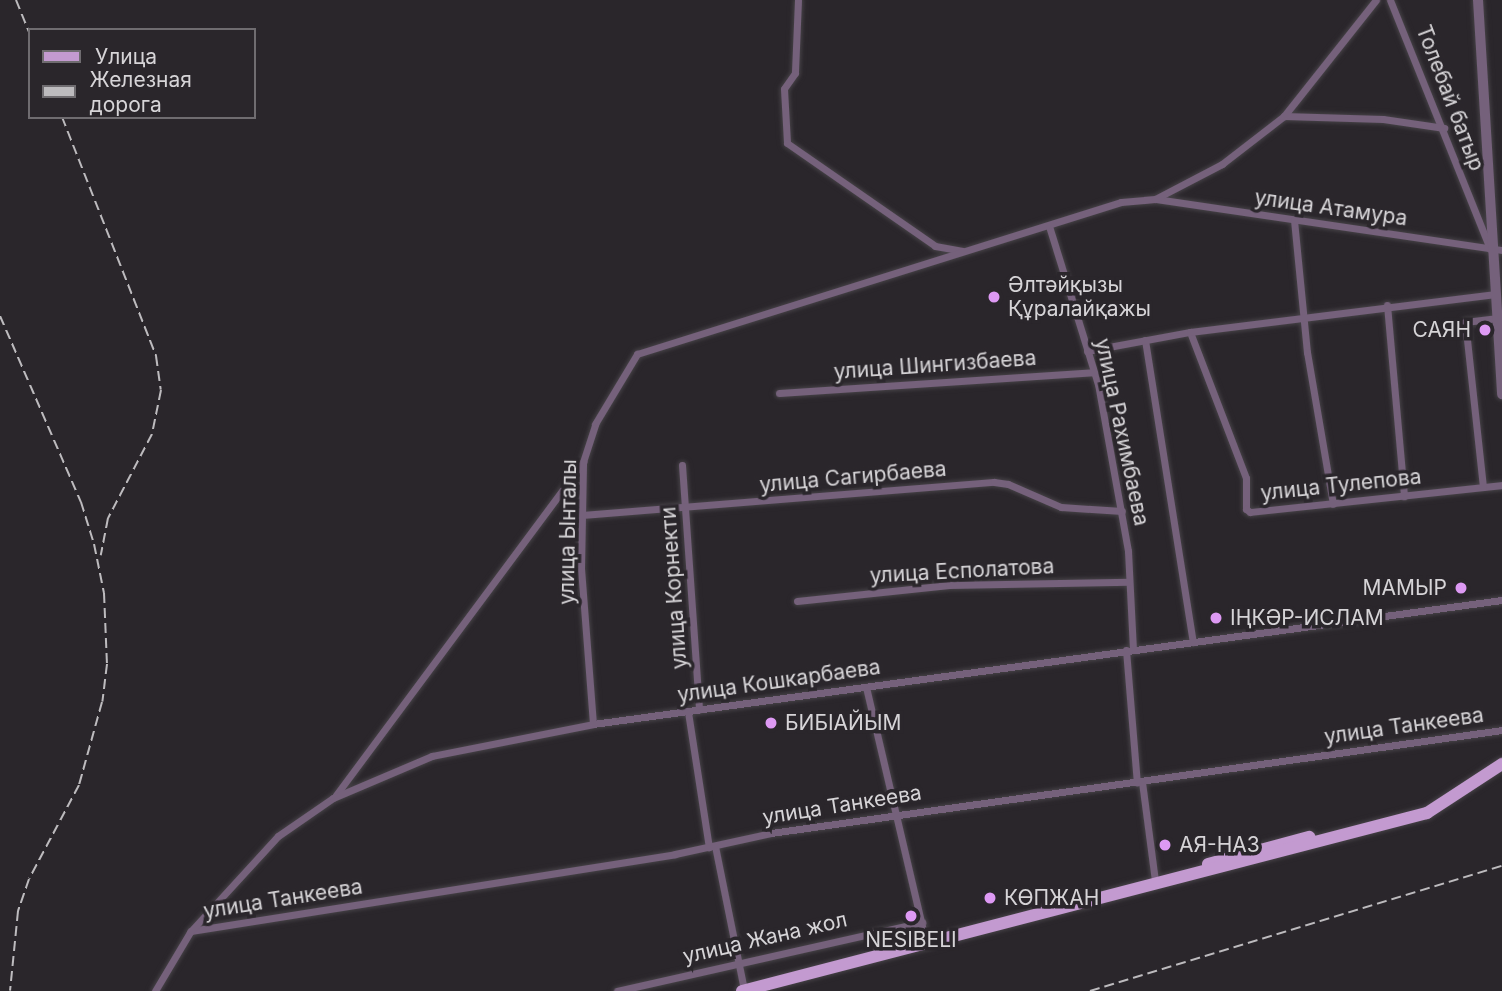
<!DOCTYPE html>
<html>
<head>
<meta charset="utf-8">
<style>
	body { margin:0 }
	#map { position:relative; width:1502px; height:991px; overflow:hidden; background:#2a262b; font-family:Inter,sans-serif }
	div>[style] { position:absolute }
	[style*='--x'] { left:calc(var(--x)*1px); top:calc(var(--y)*1px); width:calc(var(--w)*1px); rotate:calc(var(--a)*1deg) }
	.roads { filter:drop-shadow(0 0 2px #464247) drop-shadow(0 0 2px #464247) }
	.minor>* { height:7px; margin:-3.5px; padding:0 3.5px; transform-origin:3.5px; border-radius:3.5px; background:#75617b }
	.tertiary>* { height:10px; margin:-5px; padding:0 5px; transform-origin:5px; border-radius:5px; background:#75617b }
	.primary>* { height:12px; margin:-6px; padding:0 6px; transform-origin:6px; border-radius:6px; background:#c39ad0 }
	.rail>* { height:2px; margin-top:-1px; transform-origin:0; background:repeating-linear-gradient(90deg,#bdbbbe 0 10px,transparent 0 15px) }
	.dots>* { width:19px; height:19px; translate:-50% -50%; box-sizing:border-box; border:4px solid #2a262b; border-radius:50% }
	span { translate:-50% -50%; white-space:nowrap; text-align:center; line-height:1.15; -webkit-text-stroke:7px #2a262b; paint-order:stroke }
	.street-label { font-size:21px; color:#d6d4d7 }
	.poi-label { font-size:21px; color:#d6d4d7 }
	.left { translate:0 -50%; text-align:left }
	.right { translate:-100% -50%; text-align:right }
	.legend { position:absolute; left:28px; top:28px; width:228px; height:91px; box-sizing:border-box; background:#2a262b; border:2px solid #6f6c70; margin:0; padding:9px 12px; list-style:none; font-size:21px; color:#d6d4d7 }
	.legend li { display:flex; align-items:center; gap:14px; height:35px }
	.legend b { width:35px; border:2px solid #6f6c70 }
</style>
</head>
<body>
<div id="map">
	<div class="roads">
		<div class="minor">
			<i style="--x:798;--y:0;--w:73;--a:92.4"></i>
			<i style="--x:795;--y:73;--w:19;--a:125"></i>
			<i style="--x:784;--y:89;--w:54;--a:86.8"></i>
			<i style="--x:787;--y:143;--w:180;--a:34.8"></i>
			<i style="--x:935;--y:246;--w:28;--a:10"></i>
			<i style="--x:1390;--y:0;--w:268;--a:68.1"></i>
			<i style="--x:1284;--y:116;--w:99;--a:1.7"></i>
			<i style="--x:1383;--y:119;--w:62;--a:8.4"></i>
			<i style="--x:1156;--y:199;--w:350;--a:8.4"></i>
			<i style="--x:1294;--y:220;--w:133;--a:84.4"></i>
			<i style="--x:1307;--y:352;--w:154;--a:80.3"></i>
			<i style="--x:1049;--y:226;--w:165;--a:72.8"></i>
			<i style="--x:1098;--y:384;--w:170;--a:79.8"></i>
			<i style="--x:1128;--y:551;--w:99;--a:87.1"></i>
			<i style="--x:1387;--y:305;--w:192;--a:84.9"></i>
			<i style="--x:1190;--y:332;--w:156;--a:69"></i>
			<i style="--x:1246;--y:478;--w:31;--a:90"></i>
			<i style="--x:1246;--y:509;--w:5;--a:37"></i>
			<i style="--x:1250;--y:512;--w:253;--a:-6.1"></i>
			<i style="--x:1145;--y:340;--w:306;--a:81"></i>
			<i style="--x:1087;--y:351;--w:105;--a:-10.5"></i>
			<i style="--x:1190;--y:332;--w:306;--a:-7.1"></i>
			<i style="--x:779;--y:393;--w:315;--a:-3.8"></i>
			<i style="--x:682;--y:465;--w:245;--a:86"></i>
			<i style="--x:1483;--y:487;--w:166;--a:-96.2"></i>
			<i style="--x:1465;--y:322;--w:31;--a:-7"></i>
			<i style="--x:582;--y:515;--w:413;--a:-4.6"></i>
			<i style="--x:994;--y:482;--w:14;--a:8"></i>
			<i style="--x:1008;--y:484;--w:58;--a:23.5"></i>
			<i style="--x:1061;--y:507;--w:61;--a:3.8"></i>
			<i style="--x:797;--y:601;--w:153;--a:-6"></i>
			<i style="--x:949;--y:585;--w:180;--a:-1"></i>
			<i style="--x:1126;--y:650;--w:133;--a:85.3"></i>
			<i style="--x:866;--y:687;--w:262;--a:76.8"></i>
			<i style="--x:688;--y:712;--w:137;--a:81.2"></i>
			<i style="--x:593;--y:724;--w:155;--a:-94.4"></i>
			<i style="--x:581;--y:569;--w:107;--a:-88.9"></i>
			<i style="--x:583;--y:462;--w:40;--a:-72"></i>
			<i style="--x:595;--y:424;--w:82;--a:-59"></i>
			<i style="--x:637;--y:354;--w:507;--a:-17.43"></i>
			<i style="--x:1121;--y:202;--w:34;--a:-5"></i>
			<i style="--x:1155;--y:199;--w:76;--a:-27.6"></i>
			<i style="--x:1222;--y:164;--w:78;--a:-37.7"></i>
			<i style="--x:1284;--y:116;--w:148;--a:-51.6"></i>
			<i style="--x:1142;--y:782;--w:100;--a:82.5"></i>
			<i style="--x:336;--y:795;--w:415;--a:-53.4"></i>
			<i style="--x:715;--y:846;--w:147;--a:78.6"></i>
			<i style="--x:191;--y:931;--w:490;--a:-9"></i>
			<i style="--x:675;--y:854;--w:98;--a:-12.3"></i>
			<i style="--x:771;--y:833;--w:738;--a:-8.02"></i>
			<i style="--x:155;--y:991;--w:69;--a:-59.3"></i>
			<i style="--x:190;--y:932;--w:130;--a:-47.5"></i>
			<i style="--x:278;--y:836;--w:67;--a:-34.6"></i>
			<i style="--x:333;--y:798;--w:108;--a:-23"></i>
			<i style="--x:432;--y:756;--w:164;--a:-11.2"></i>
			<i style="--x:593;--y:724;--w:917;--a:-7.77"></i>
			<i style="--x:617;--y:991;--w:313;--a:-12.7"></i>
		</div>
		<div class="tertiary">
			<i style="--x:1478;--y:0;--w:395;--a:86.5"></i>
		</div>
		<div class="primary">
			<i style="--x:1208;--y:864;--w:105;--a:-15"></i>
			<i style="--x:742;--y:991;--w:708;--a:-14.57"></i>
			<i style="--x:1427;--y:813;--w:90;--a:-33.2"></i>
		</div>
	</div>
	<div class="rail">
		<i style="--x:16;--y:0;--w:38;--a:68"></i>
		<i style="--x:62;--y:117;--w:257;--a:68.5"></i>
		<i style="--x:156;--y:356;--w:34;--a:82"></i>
		<i style="--x:161;--y:390;--w:45;--a:101.6"></i>
		<i style="--x:152;--y:434;--w:95;--a:117.6"></i>
		<i style="--x:108;--y:518;--w:38;--a:101"></i>
		<i style="--x:0;--y:316;--w:203;--a:66.5"></i>
		<i style="--x:81;--y:502;--w:44;--a:72.8"></i>
		<i style="--x:94;--y:544;--w:50;--a:78.5"></i>
		<i style="--x:104;--y:593;--w:71;--a:87.6"></i>
		<i style="--x:107;--y:664;--w:38;--a:97"></i>
		<i style="--x:102;--y:702;--w:86;--a:105.5"></i>
		<i style="--x:79;--y:785;--w:106;--a:118"></i>
		<i style="--x:29;--y:879;--w:34;--a:109"></i>
		<i style="--x:18;--y:911;--w:80;--a:95.7"></i>
		<i style="--x:1090;--y:991;--w:431;--a:-16.9"></i>
	</div>
	<div class="dots">
		<i style="left:994px;top:297px;background:#dd99f3"></i>
		<i style="left:1485px;top:330px;background:#dd99f3"></i>
		<i style="left:1461px;top:588px;background:#dd99f3"></i>
		<i style="left:1216px;top:618px;background:#dd99f3"></i>
		<i style="left:771px;top:723px;background:#dd99f3"></i>
		<i style="left:1165px;top:845px;background:#dd99f3"></i>
		<i style="left:990px;top:898px;background:#dd99f3"></i>
		<i style="left:911px;top:916px;background:#dd99f3"></i>
	</div>
	<div class="street-label">
		<span style="left:1450px;top:98px;rotate:69deg">Толебай батыр</span>
		<span style="left:1331px;top:208px;rotate:8deg">улица Атамура</span>
		<span style="left:935px;top:365px;rotate:-4deg">улица Шингизбаева</span>
		<span style="left:1122px;top:432px;rotate:78deg">улица Рахимбаева</span>
		<span style="left:853px;top:477px;rotate:-5deg">улица Сагирбаева</span>
		<span style="left:1341px;top:485px;rotate:-6deg">улица Тулепова</span>
		<span style="left:568px;top:532px;rotate:-89deg">улица Ынталы</span>
		<span style="left:962px;top:571px;rotate:-3deg">улица Есполатова</span>
		<span style="left:674px;top:588px;rotate:-94deg">улица Корнекти</span>
		<span style="left:779px;top:681px;rotate:-8deg">улица Кошкарбаева</span>
		<span style="left:1404px;top:726px;rotate:-8deg">улица Танкеева</span>
		<span style="left:842px;top:805px;rotate:-9deg">улица Танкеева</span>
		<span style="left:283px;top:899px;rotate:-9deg">улица Танкеева</span>
		<span style="left:765px;top:938px;rotate:-13deg">улица Жана жол</span>
	</div>
	<div class="poi-label">
		<span class="left" style="left:1008px;top:297px">Әлтәйқызы<br>Құралайқажы</span>
		<span class="right" style="left:1471px;top:330px">САЯН</span>
		<span class="right" style="left:1447px;top:588px">МАМЫР</span>
		<span class="left" style="left:1230px;top:618px">ІҢКӘР-ИСЛАМ</span>
		<span class="left" style="left:785px;top:723px">БИБІАЙЫМ</span>
		<span class="left" style="left:1179px;top:845px">АЯ-НАЗ</span>
		<span class="left" style="left:1004px;top:898px">КӨПЖАН</span>
		<span style="left:911px;top:940px">NESIBELI</span>
	</div>
	<ul class="legend">
	<li><b style="height:9px;background:#c39ad0"></b>Улица</li>
	<li><b style="height:9px;background:#bdbbbe"></b>Железная дорога</li>
	</ul>
</div>
</body>
</html>
